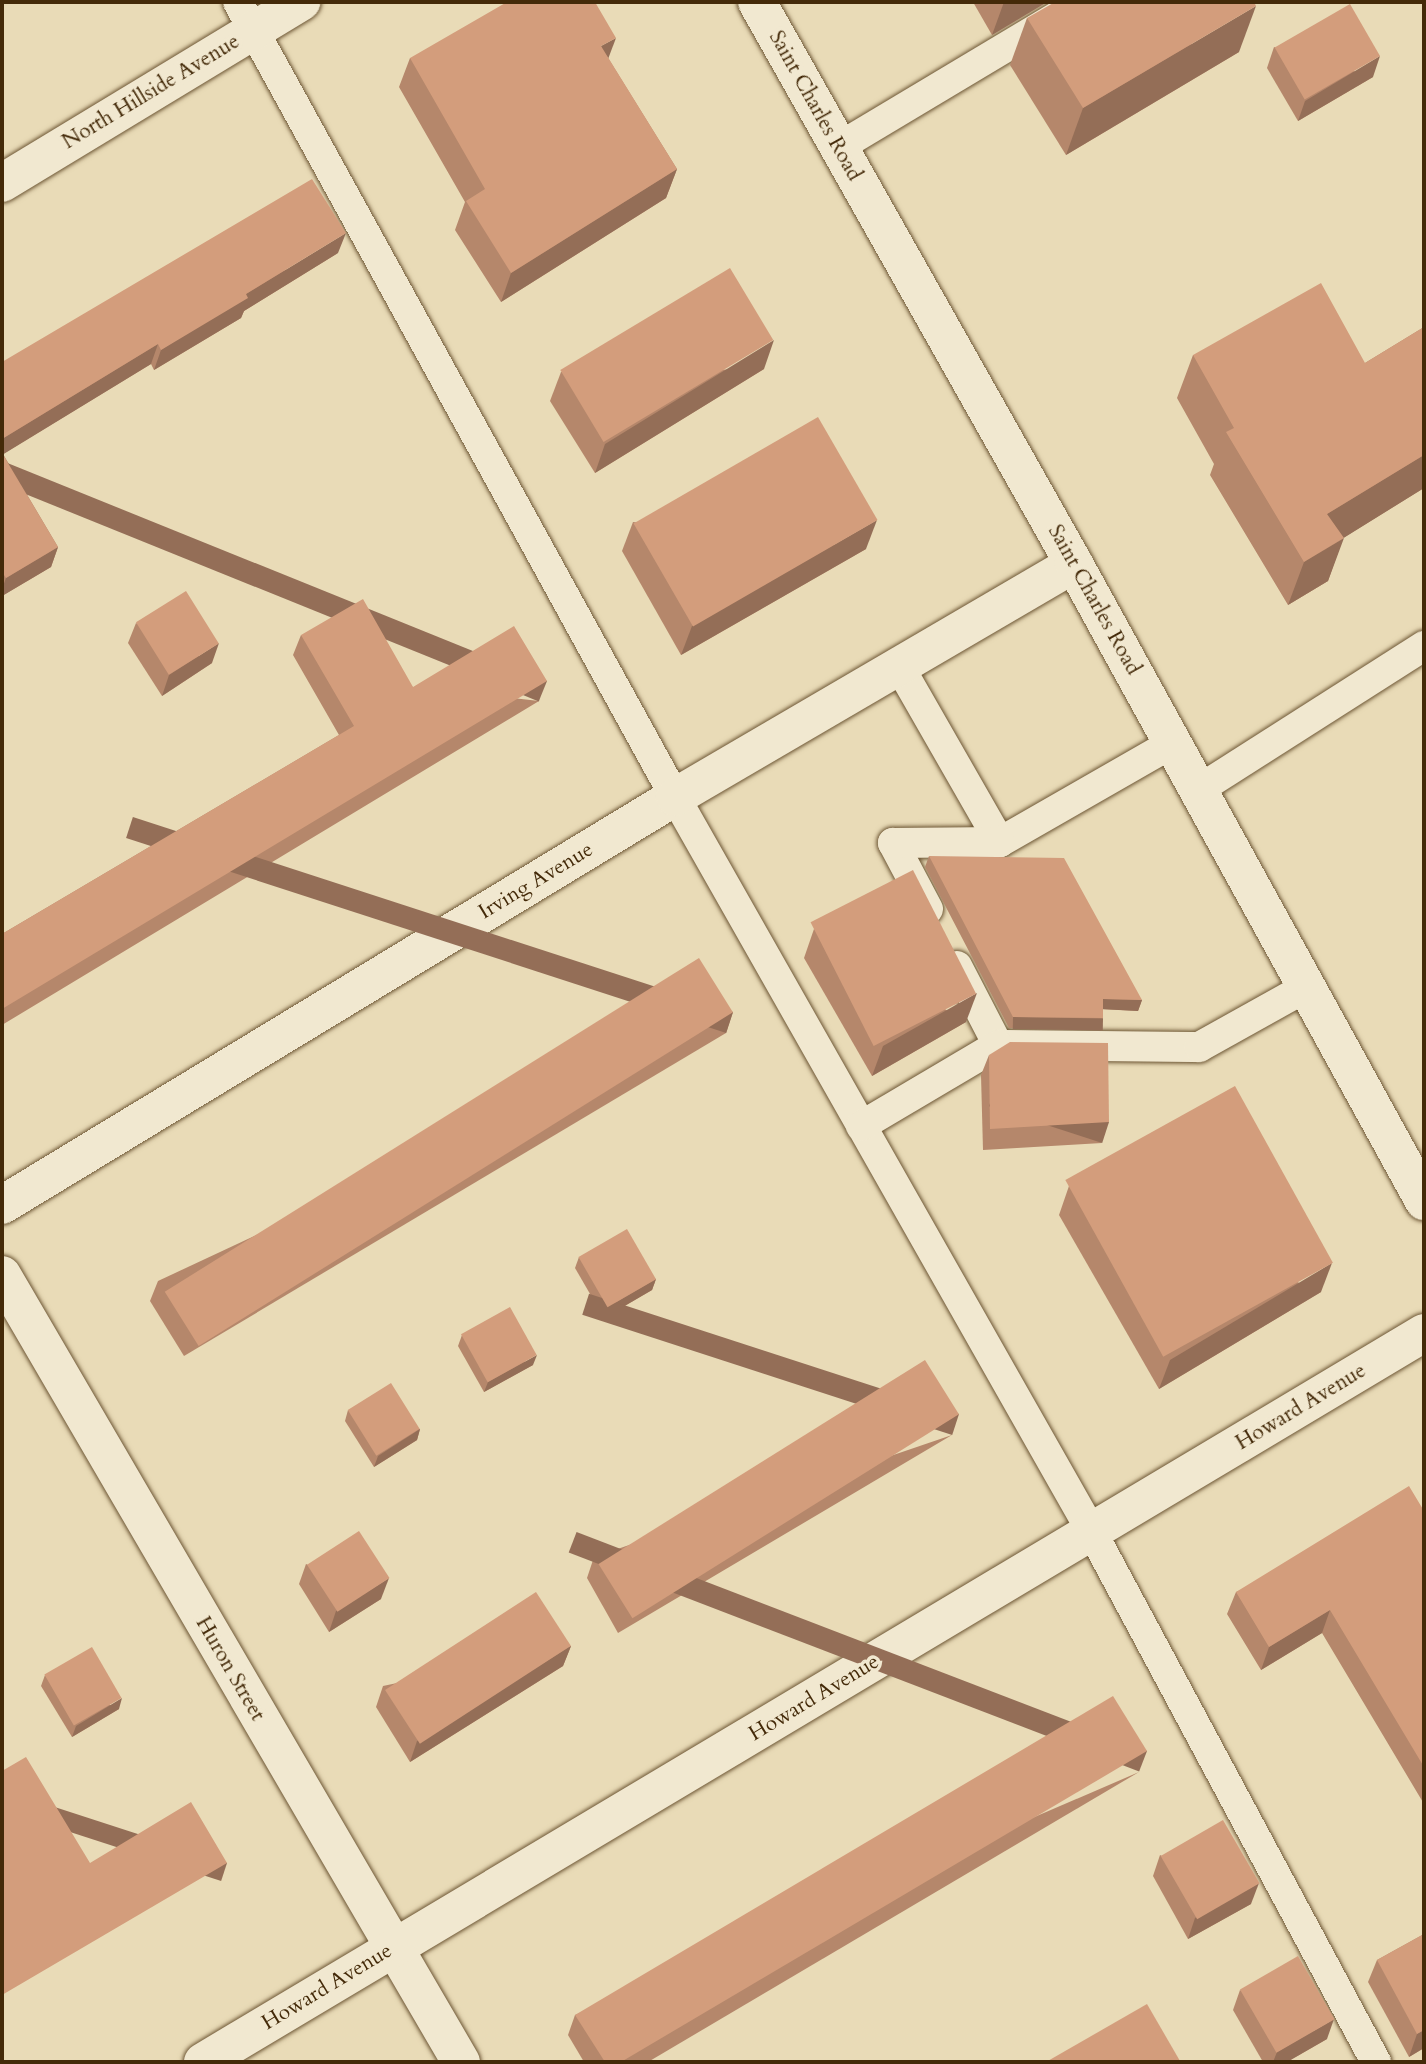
<!DOCTYPE html>
<html>
<head>
<meta charset="utf-8">
<style>
	body { margin:0 }
	#map { position:relative; width:1426px; height:2064px; overflow:hidden; background:#e9dbb7; font-family:Cardo,serif }
	div>[style] { position:absolute }
	[style*='--x'] { left:calc(var(--x)*1px); top:calc(var(--y)*1px); width:calc(var(--w)*1px); rotate:calc(var(--a)*1deg) }
	.roads { filter:drop-shadow(0 0 2px #6d5634) drop-shadow(0 0 2px #6d5634) }
	.service>* { height:30px; margin:-15px; padding:0 15px; transform-origin:15px; border-radius:15px; background:#f1e8d0 }
	.minor>* { height:38px; margin:-19px; padding:0 19px; transform-origin:19px; border-radius:19px; background:#f1e8d0 }
	.secondary>* { height:38px; margin:-19px; padding:0 19px; transform-origin:19px; border-radius:19px; background:#f1e8d0 }
	.wall>* { inset:0; background:#b5876b }
	.shaded-wall>* { inset:0; background:#946e57; transform-origin:0 0 }
	.building>* { inset:0; background:#d39d7c; transform-origin:0 0 }
	span { translate:-50% -50%; white-space:nowrap; text-align:center; line-height:1.15; -webkit-text-stroke:7px #f1e8d0; paint-order:stroke }
	.street-label { font-size:21px; color:#442a09 }
	.frame { position:absolute; inset:0; border:4px solid #442a09; pointer-events:none }
</style>
</head>
<body>
<div id="map">
	<div class="roads">
		<div class="service">
			<i style="--x:238;--y:2;--w:907;--a:61.2"></i>
			<i style="--x:675;--y:797;--w:847;--a:60.44"></i>
			<i style="--x:1093;--y:1534;--w:599;--a:61.81"></i>
			<i style="--x:839;--y:147;--w:282;--a:-30.9"></i>
			<i style="--x:899;--y:666;--w:203;--a:60.2"></i>
			<i style="--x:1000;--y:842;--w:199;--a:-29.8"></i>
			<i style="--x:1198;--y:790;--w:268;--a:-32.5"></i>
			<i style="--x:928;--y:909;--w:75;--a:-117.9"></i>
			<i style="--x:893;--y:843;--w:107;--a:-0.5"></i>
			<i style="--x:957;--y:966;--w:89;--a:62.6"></i>
			<i style="--x:998;--y:1045;--w:201;--a:0.6"></i>
			<i style="--x:1199;--y:1047;--w:124;--a:-29.1"></i>
			<i style="--x:861;--y:1126;--w:159;--a:-30.6"></i>
		</div>
		<div class="minor">
			<i style="--x:2;--y:183;--w:350;--a:-31.2"></i>
			<i style="--x:2;--y:1205;--w:787;--a:-31.23"></i>
			<i style="--x:675;--y:797;--w:462;--a:-30.3"></i>
			<i style="--x:2;--y:1275;--w:911;--a:59.75"></i>
			<i style="--x:203;--y:2062;--w:1422;--a:-30.84"></i>
		</div>
		<div class="secondary">
			<i style="--x:757;--y:2;--w:645;--a:60.57"></i>
			<i style="--x:1074;--y:564;--w:727;--a:61.21"></i>
		</div>
	</div>
	<div class="wall">
		<i style="clip-path:polygon(973px 2px,1047px 2px,992px 35px)"></i>
		<i style="clip-path:polygon(1027px 18px,1239px 52px,1066px 155px,1010px 65px)"></i>
		<i style="clip-path:polygon(1274px 47px,1373px 77px,1298px 121px,1267px 68px)"></i>
		<i style="clip-path:polygon(410px 58px,608px 58px,677px 169px,666px 198px,501px 302px,455px 230px,465px 202px,399px 87px)"></i>
		<i style="clip-path:polygon(338px 253px,244px 311px,241px 318px,154px 370px,151px 364px,3px 454px,58px 547px,51px 567px,2px 596px,2px 362px)"></i>
		<i style="clip-path:polygon(1424px 327px,1424px 488px,1343px 538px,1328px 581px,1288px 605px,1210px 475px,1214px 464px,1177px 398px,1193px 355px,1365px 363px)"></i>
		<i style="clip-path:polygon(764px 369px,595px 473px,550px 401px,561px 372px)"></i>
		<i style="clip-path:polygon(633px 522px,866px 549px,681px 655px,622px 551px)"></i>
		<i style="clip-path:polygon(136px 623px,212px 663px,162px 696px,128px 643px)"></i>
		<i style="clip-path:polygon(301px 635px,413px 687px,539px 701px,2px 1025px,2px 934px,339px 735px,293px 655px)"></i>
		<i style="clip-path:polygon(929px 856px,1142px 1000px,1138px 1011px,1103px 1009px,1103px 1018px,1100px 1029px,1009px 1028px,925px 867px)"></i>
		<i style="clip-path:polygon(814px 929px,966px 1022px,872px 1076px,804px 958px)"></i>
		<i style="clip-path:polygon(733px 1012px,726px 1033px,184px 1356px,150px 1301px,158px 1281px)"></i>
		<i style="clip-path:polygon(989px 1055px,1102px 1143px,983px 1150px,981px 1075px)"></i>
		<i style="clip-path:polygon(1069px 1186px,1321px 1292px,1159px 1389px,1059px 1215px)"></i>
		<i style="clip-path:polygon(579px 1257px,656px 1279px,652px 1290px,604px 1318px,575px 1268px)"></i>
		<i style="clip-path:polygon(462px 1335px,533px 1365px,484px 1392px,458px 1346px)"></i>
		<i style="clip-path:polygon(348px 1410px,420px 1429px,417px 1440px,374px 1467px,345px 1421px)"></i>
		<i style="clip-path:polygon(952px 1435px,618px 1633px,587px 1578px,594px 1557px)"></i>
		<i style="clip-path:polygon(1424px 1511px,1424px 1804px,1322px 1633px,1261px 1670px,1227px 1614px,1236px 1592px)"></i>
		<i style="clip-path:polygon(306px 1564px,381px 1599px,329px 1632px,299px 1584px)"></i>
		<i style="clip-path:polygon(571px 1646px,563px 1666px,410px 1762px,376px 1707px,383px 1686px)"></i>
		<i style="clip-path:polygon(45px 1675px,119px 1709px,72px 1737px,41px 1686px)"></i>
		<i style="clip-path:polygon(1139px 1772px,648px 2062px,584px 2062px,568px 2035px,575px 2015px)"></i>
		<i style="clip-path:polygon(1160px 1855px,1251px 1904px,1188px 1939px,1153px 1876px)"></i>
		<i style="clip-path:polygon(1424px 1934px,1424px 2048px,1409px 2057px,1368px 1982px,1377px 1960px)"></i>
		<i style="clip-path:polygon(1240px 1990px,1327px 2039px,1287px 2062px,1263px 2062px,1233px 2010px)"></i>
	</div>
	<div class="shaded-wall">
		<i style="clip-path:polygon(1004px 2px,1047px 2px,992px 35px)"></i>
		<i style="clip-path:polygon(1256px 6px,1239px 52px,1066px 155px,1083px 108px)"></i>
		<i style="clip-path:polygon(616px 38px,605px 67px,601px 46px)"></i>
		<i style="clip-path:polygon(1380px 56px,1373px 77px,1298px 121px,1305px 101px)"></i>
		<i style="clip-path:polygon(677px 169px,666px 198px,501px 302px,511px 273px)"></i>
		<i style="clip-path:polygon(346px 233px,338px 253px,244px 311px,241px 318px,154px 370px,161px 350px,246px 294px)"></i>
		<i style="clip-path:polygon(774px 340px,764px 369px,595px 473px,605px 444px)"></i>
		<i style="clip-path:polygon(158px 344px,151px 364px,2px 455px,2px 439px)"></i>
		<i style="clip-path:polygon(1424px 455px,1424px 488px,1313px 557px,1344px 538px,1328px 581px,1288px 605px,1304px 562px,1327px 514px)"></i>
		<i style="clip-path:polygon(877px 520px,866px 549px,681px 655px,692px 626px)"></i>
		<i style="clip-path:polygon(58px 547px,51px 567px,2px 596px,2px 589px,6px 578px)"></i>
		<i style="clip-path:polygon(219px 643px,212px 663px,162px 696px,169px 675px)"></i>
		<i style="left:547px;top:681px;width:22px;height:636px;rotate:112deg"></i>
		<i style="clip-path:polygon(977px 993px,966px 1022px,872px 1076px,883px 1046px)"></i>
		<i style="clip-path:polygon(1103px 999px,1142px 1000px,1138px 1011px,1099px 1009px)"></i>
		<i style="left:733px;top:1012px;width:22px;height:631px;rotate:108deg"></i>
		<i style="left:1013px;top:1017px;width:90px;height:12px;rotate:1deg"></i>
		<i style="left:1109px;top:1122px;width:22px;height:119px;rotate:108deg"></i>
		<i style="clip-path:polygon(1332px 1263px,1321px 1292px,1159px 1389px,1170px 1360px)"></i>
		<i style="clip-path:polygon(656px 1279px,652px 1290px,604px 1318px,608px 1307px)"></i>
		<i style="clip-path:polygon(537px 1355px,533px 1365px,484px 1392px,488px 1382px)"></i>
		<i style="left:959px;top:1414px;width:22px;height:389px;rotate:108deg"></i>
		<i style="clip-path:polygon(420px 1429px,417px 1440px,374px 1467px,378px 1456px)"></i>
		<i style="clip-path:polygon(389px 1578px,381px 1599px,329px 1632px,336px 1611px)"></i>
		<i style="clip-path:polygon(1330px 1610px,1322px 1633px,1261px 1670px,1269px 1647px)"></i>
		<i style="clip-path:polygon(571px 1646px,563px 1666px,410px 1762px,417px 1741px)"></i>
		<i style="clip-path:polygon(122px 1698px,119px 1709px,72px 1737px,76px 1726px)"></i>
		<i style="left:1147px;top:1751px;width:22px;height:611px;rotate:111deg"></i>
		<i style="left:227px;top:1863px;width:19px;height:261px;rotate:108deg"></i>
		<i style="clip-path:polygon(1259px 1883px,1251px 1904px,1188px 1939px,1195px 1918px)"></i>
		<i style="clip-path:polygon(1334px 2019px,1327px 2039px,1287px 2062px,1273px 2062px,1277px 2052px)"></i>
		<i style="clip-path:polygon(1424px 2030px,1424px 2048px,1409px 2057px,1417px 2034px)"></i>
	</div>
	<div class="building">
		<i style="clip-path:polygon(507px 2px,595px 2px,616px 38px,601px 46px,677px 169px,511px 273px,466px 201px,485px 189px,410px 58px)"></i>
		<i style="clip-path:polygon(1055px 2px,1254px 2px,1256px 6px,1083px 108px,1027px 18px)"></i>
		<i style="left:1350px;top:4px;width:60px;height:87px;rotate:60deg"></i>
		<i style="clip-path:polygon(312px 179px,346px 233px,246px 294px,248px 298px,161px 350px,158px 344px,2px 439px,2px 362px)"></i>
		<i style="left:730px;top:268px;width:84px;height:198px;rotate:59deg"></i>
		<i style="clip-path:polygon(1321px 283px,1365px 363px,1424px 327px,1424px 455px,1327px 514px,1344px 538px,1304px 562px,1226px 432px,1234px 428px,1193px 355px)"></i>
		<i style="left:818px;top:417px;width:119px;height:213px;rotate:60deg"></i>
		<i style="clip-path:polygon(2px 453px,58px 547px,6px 578px,2px 572px)"></i>
		<i style="left:186px;top:591px;width:62px;height:59px;rotate:58deg"></i>
		<i style="clip-path:polygon(363px 599px,413px 687px,514px 626px,547px 681px,2px 1009px,2px 934px,354px 726px,301px 635px)"></i>
		<i style="clip-path:polygon(929px 856px,1064px 858px,1142px 1000px,1103px 999px,1103px 1018px,1013px 1017px)"></i>
		<i style="left:913px;top:870px;width:139px;height:115px;rotate:63deg"></i>
		<i style="left:699px;top:958px;width:64px;height:630px;rotate:58deg"></i>
		<i style="clip-path:polygon(1010px 1042px,1108px 1043px,1109px 1122px,990px 1129px,989px 1055px)"></i>
		<i style="left:1235px;top:1086px;width:202px;height:194px;rotate:61deg"></i>
		<i style="left:627px;top:1229px;width:58px;height:56px;rotate:60deg"></i>
		<i style="left:510px;top:1307px;width:55px;height:56px;rotate:61deg"></i>
		<i style="left:925px;top:1360px;width:64px;height:385px;rotate:58deg"></i>
		<i style="left:391px;top:1383px;width:54px;height:51px;rotate:58deg"></i>
		<i style="clip-path:polygon(1409px 1486px,1424px 1511px,1424px 1767px,1330px 1610px,1269px 1647px,1236px 1592px)"></i>
		<i style="left:359px;top:1531px;width:56px;height:62px;rotate:57deg"></i>
		<i style="left:536px;top:1592px;width:64px;height:180px;rotate:57deg"></i>
		<i style="left:92px;top:1647px;width:59px;height:55px;rotate:60deg"></i>
		<i style="clip-path:polygon(1113px 1696px,1147px 1751px,621px 2062px,605px 2062px,575px 2015px)"></i>
		<i style="clip-path:polygon(26px 1757px,90px 1863px,191px 1802px,227px 1863px,2px 1995px,2px 1771px)"></i>
		<i style="left:1223px;top:1820px;width:73px;height:72px;rotate:60deg"></i>
		<i style="clip-path:polygon(1424px 1934px,1424px 2030px,1417px 2034px,1377px 1960px)"></i>
		<i style="left:1298px;top:1956px;width:73px;height:67px;rotate:60deg"></i>
		<i style="clip-path:polygon(1147px 2004px,1180px 2061px,1178px 2062px,1046px 2062px)"></i>
	</div>
	<div class="street-label">
		<span style="left:151px;top:92px;rotate:-31deg">North Hillside Avenue</span>
		<span style="left:815px;top:106px;rotate:61deg">Saint Charles Road</span>
		<span style="left:1094px;top:600px;rotate:61deg">Saint Charles Road</span>
		<span style="left:536px;top:881px;rotate:-31deg">Irving Avenue</span>
		<span style="left:1301px;top:1407px;rotate:-31deg">Howard Avenue</span>
		<span style="left:230px;top:1669px;rotate:60deg">Huron Street</span>
		<span style="left:814px;top:1698px;rotate:-31deg">Howard Avenue</span>
		<span style="left:327px;top:1987px;rotate:-31deg">Howard Avenue</span>
	</div>
	<div class="frame"></div>
</div>
</body>
</html>
